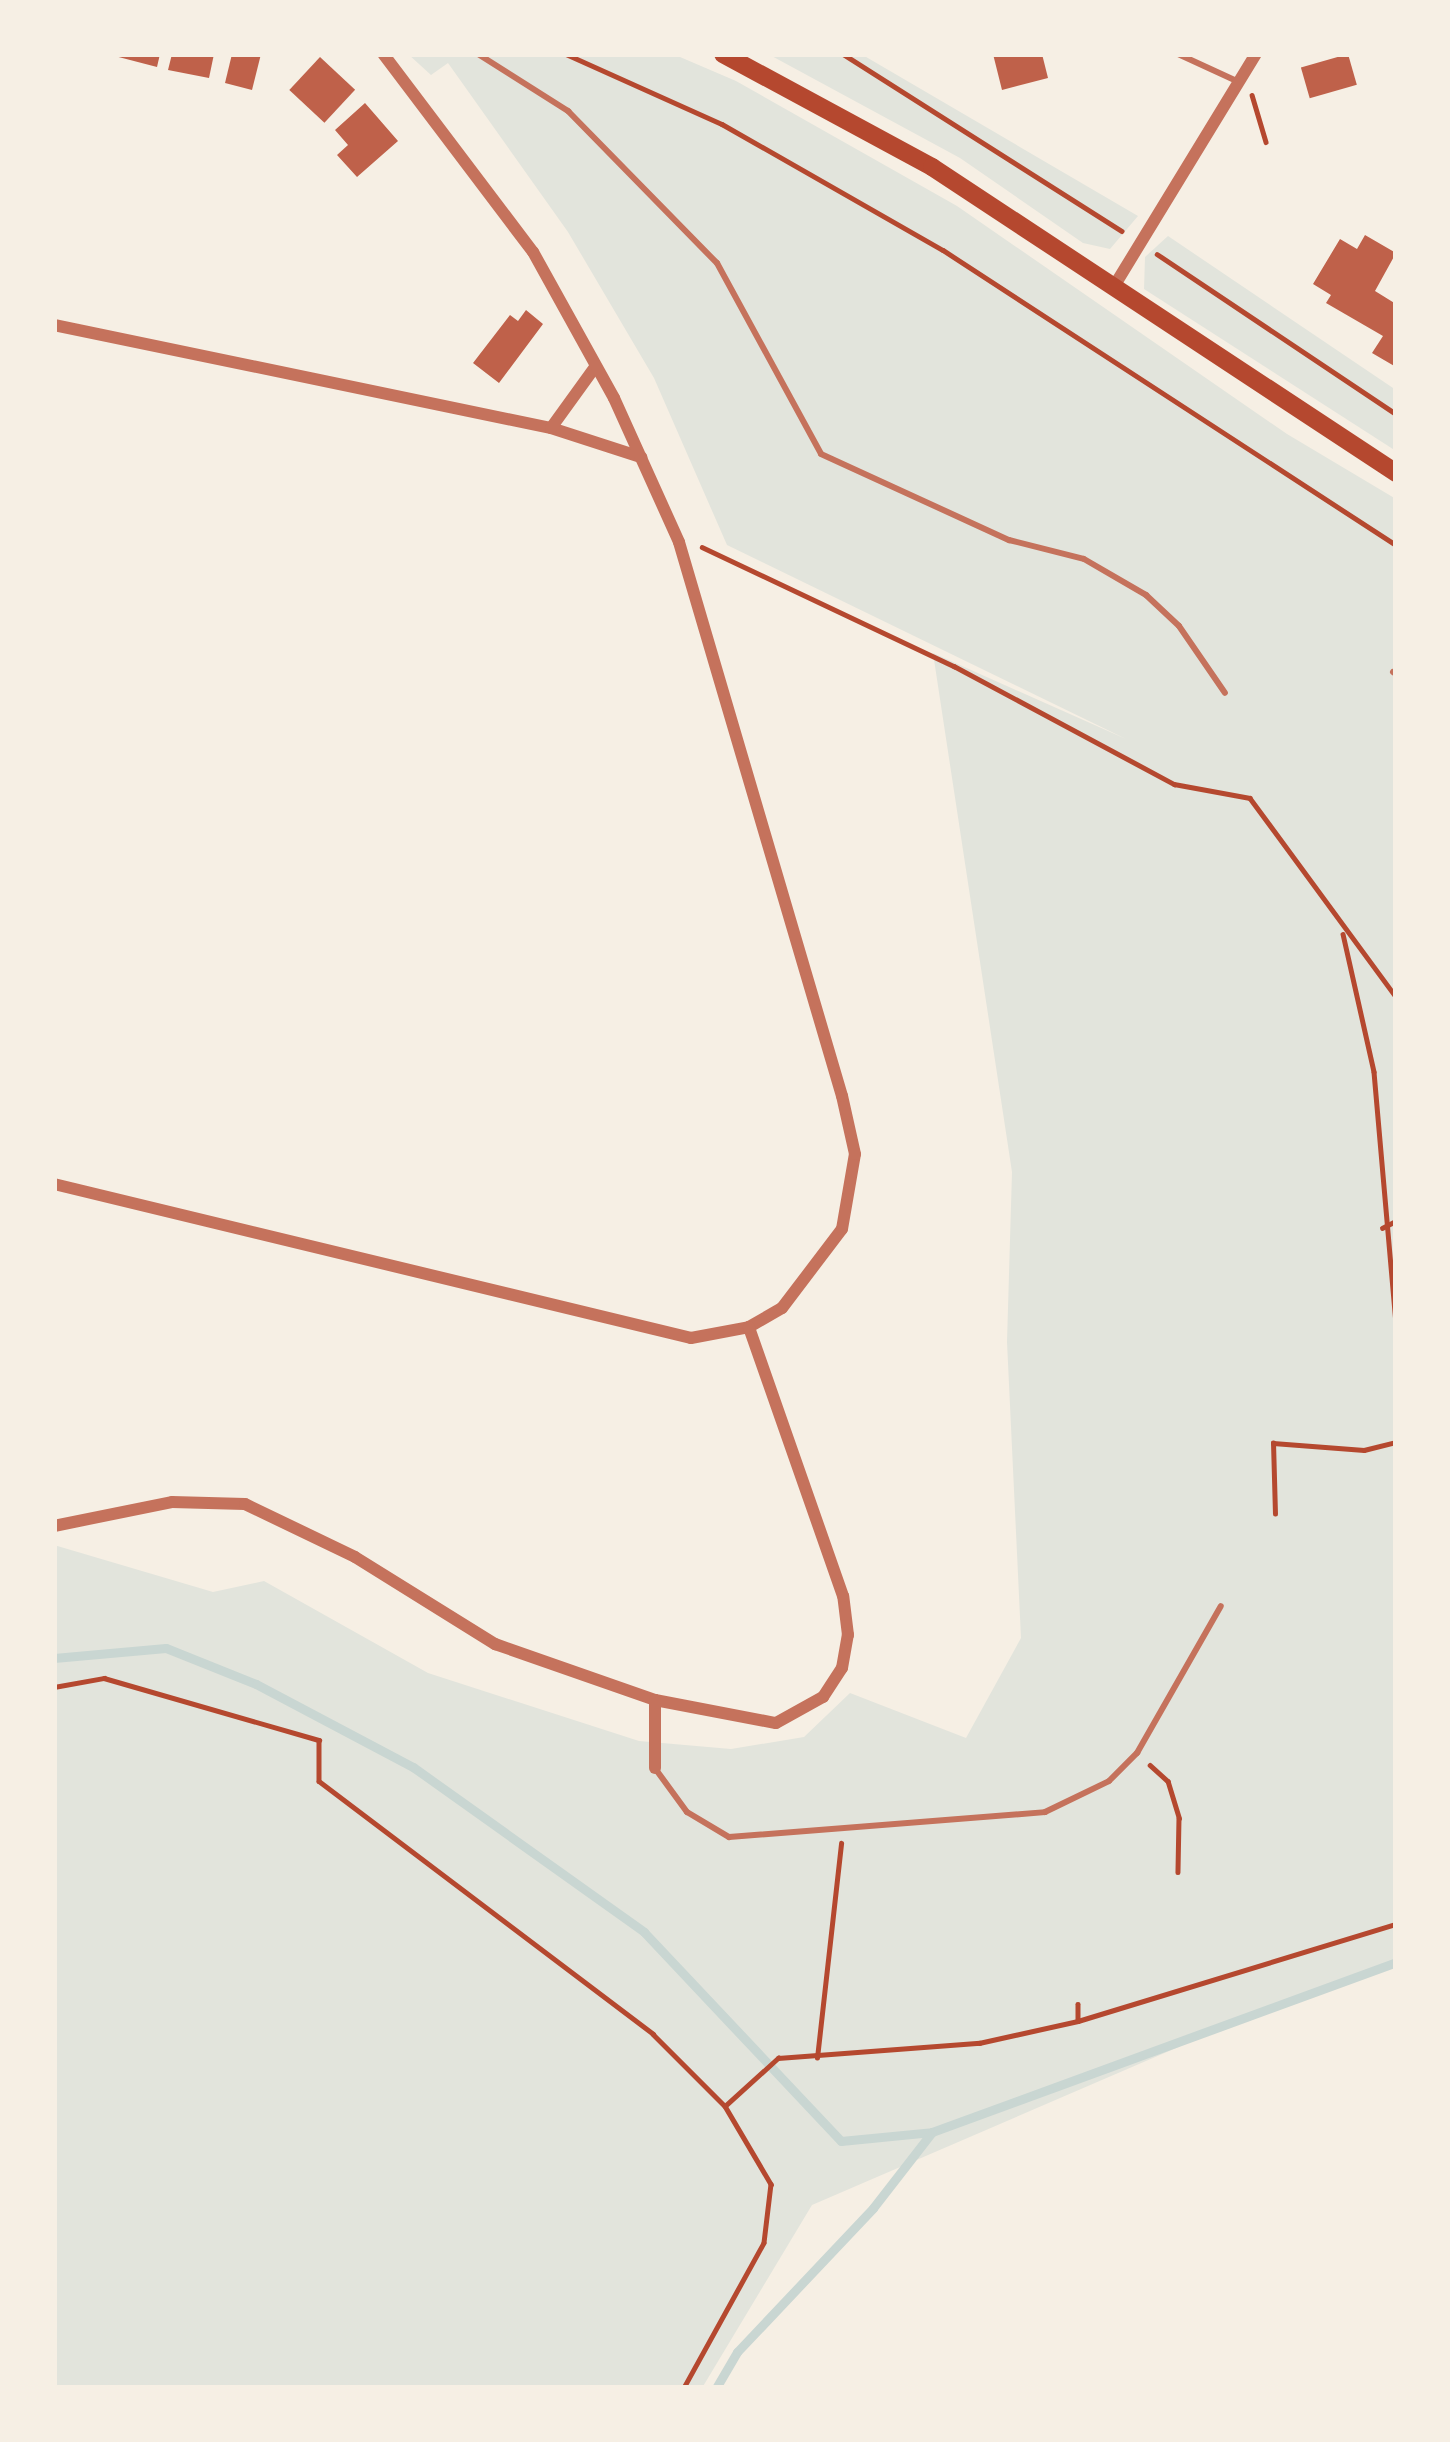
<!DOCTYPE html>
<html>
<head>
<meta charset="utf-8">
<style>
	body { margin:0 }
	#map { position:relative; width:1450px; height:2442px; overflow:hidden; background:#f6efe4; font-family:Karla,sans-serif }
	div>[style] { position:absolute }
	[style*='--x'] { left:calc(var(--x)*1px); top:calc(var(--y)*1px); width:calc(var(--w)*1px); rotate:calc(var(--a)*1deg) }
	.green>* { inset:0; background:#e2e4dc }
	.stream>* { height:9px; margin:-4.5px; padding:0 4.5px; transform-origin:4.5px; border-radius:4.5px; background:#c9d6d2 }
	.building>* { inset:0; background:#bf614a; transform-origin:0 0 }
	.path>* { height:4.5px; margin:-2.25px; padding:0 2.25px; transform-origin:2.25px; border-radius:2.25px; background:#b5482f }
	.service>* { height:6px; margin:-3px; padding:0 3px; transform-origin:3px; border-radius:3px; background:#c5725c }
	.minor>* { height:12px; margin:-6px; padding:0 6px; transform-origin:6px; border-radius:6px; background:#c5725c }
	.primary>* { height:18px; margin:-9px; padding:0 9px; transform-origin:9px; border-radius:9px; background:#b5482f }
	span { translate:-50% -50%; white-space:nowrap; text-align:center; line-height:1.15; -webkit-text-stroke:9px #f6efe4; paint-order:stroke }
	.frame { position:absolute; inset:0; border:57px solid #f6efe4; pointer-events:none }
</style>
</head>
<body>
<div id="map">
	<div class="green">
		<i style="clip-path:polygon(408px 54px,673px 54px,736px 81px,957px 206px,1287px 434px,1396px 499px,1396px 1962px,1204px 2036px,812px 2205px,702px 2388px,54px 2388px,54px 1545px,213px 1592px,264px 1581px,428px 1673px,639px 1741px,731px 1749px,804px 1737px,850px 1693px,966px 1738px,1021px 1638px,1007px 1342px,1012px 1172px,933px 653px,1126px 739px,727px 545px,654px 378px,568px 232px,448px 63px,431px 75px)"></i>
		<i style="clip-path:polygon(768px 54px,861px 54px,1138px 216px,1110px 249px,1083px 243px,960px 158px)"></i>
		<i style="clip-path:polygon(1168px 236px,1396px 390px,1396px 451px,1144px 289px,1145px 257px)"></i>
	</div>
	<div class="stream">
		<i style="--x:54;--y:1658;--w:112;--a:-5.1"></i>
		<i style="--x:166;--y:1648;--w:97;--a:21.8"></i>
		<i style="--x:256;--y:1684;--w:178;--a:27.9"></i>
		<i style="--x:413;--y:1767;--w:284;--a:35.5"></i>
		<i style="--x:644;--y:1932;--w:287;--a:46.7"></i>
		<i style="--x:841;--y:2141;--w:91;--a:-5.6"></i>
		<i style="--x:932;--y:2132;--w:494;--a:-20.1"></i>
		<i style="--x:716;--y:2388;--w:42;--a:-59.7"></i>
		<i style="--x:737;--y:2352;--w:198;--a:-46.6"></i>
		<i style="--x:873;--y:2208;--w:96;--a:-52.2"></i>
	</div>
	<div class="building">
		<i style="clip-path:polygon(107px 54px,160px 54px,157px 67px)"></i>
		<i style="clip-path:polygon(172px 54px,214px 54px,209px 78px,168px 70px)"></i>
		<i style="clip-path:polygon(232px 54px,261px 54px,252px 90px,225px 83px)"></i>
		<i style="clip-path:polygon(993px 54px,1042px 54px,1048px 78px,1002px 90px)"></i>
		<i style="left:1348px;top:54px;width:32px;height:49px;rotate:74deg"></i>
		<i style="left:320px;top:57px;width:48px;height:45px;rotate:43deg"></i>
		<i style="clip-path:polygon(365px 103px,398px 141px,357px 177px,337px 155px,348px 145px,335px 130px)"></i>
		<i style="clip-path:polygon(1365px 235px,1396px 253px,1375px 291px,1396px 304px,1396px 367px,1372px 353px,1383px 336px,1326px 303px,1331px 295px,1313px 284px,1340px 239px,1357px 249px)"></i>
		<i style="clip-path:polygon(526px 310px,543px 324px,499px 383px,473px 363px,510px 315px,518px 321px)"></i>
	</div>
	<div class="path">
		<i style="--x:566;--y:54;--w:171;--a:24.2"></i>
		<i style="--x:722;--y:124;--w:254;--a:29.7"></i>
		<i style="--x:943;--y:250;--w:541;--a:33.07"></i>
		<i style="--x:843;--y:54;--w:330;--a:32.4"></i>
		<i style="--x:1252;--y:95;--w:49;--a:73.4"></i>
		<i style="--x:1157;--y:254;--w:288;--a:33.8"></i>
		<i style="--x:702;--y:547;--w:279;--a:25.3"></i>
		<i style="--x:954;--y:666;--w:250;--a:28.2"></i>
		<i style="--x:1174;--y:784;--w:77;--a:10.4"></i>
		<i style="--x:1250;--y:798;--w:247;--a:53.7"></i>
		<i style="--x:1343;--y:934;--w:141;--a:77.3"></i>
		<i style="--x:1374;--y:1072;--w:255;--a:85"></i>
		<i style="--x:1382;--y:1228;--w:16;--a:-27"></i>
		<i style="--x:1275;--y:1514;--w:71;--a:-91.6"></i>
		<i style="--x:1273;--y:1443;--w:91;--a:4.4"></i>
		<i style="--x:1364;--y:1450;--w:33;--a:-14"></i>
		<i style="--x:54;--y:1687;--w:51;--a:-10.2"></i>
		<i style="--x:104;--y:1678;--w:224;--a:16.1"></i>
		<i style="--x:319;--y:1740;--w:41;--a:90"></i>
		<i style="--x:319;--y:1781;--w:419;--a:37.1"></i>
		<i style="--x:653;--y:2034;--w:102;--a:45"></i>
		<i style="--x:725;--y:2106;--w:91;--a:59.5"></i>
		<i style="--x:771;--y:2184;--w:59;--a:96.8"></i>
		<i style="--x:764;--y:2243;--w:166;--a:118.9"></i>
		<i style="--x:1150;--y:1765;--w:24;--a:42"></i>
		<i style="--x:1168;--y:1781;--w:39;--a:73"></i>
		<i style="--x:1179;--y:1818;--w:54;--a:91.1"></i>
		<i style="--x:1078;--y:2004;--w:17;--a:90"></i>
		<i style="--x:817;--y:2058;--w:216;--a:-83.6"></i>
		<i style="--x:725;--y:2106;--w:72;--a:-42.2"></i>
		<i style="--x:778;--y:2058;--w:202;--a:-4.3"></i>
		<i style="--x:979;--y:2043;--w:101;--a:-12.5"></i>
		<i style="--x:1078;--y:2021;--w:332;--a:-17"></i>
	</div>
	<div class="service">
		<i style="--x:478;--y:54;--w:107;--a:32.3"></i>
		<i style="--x:568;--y:111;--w:213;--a:45.6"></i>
		<i style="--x:717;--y:263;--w:217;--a:61.4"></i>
		<i style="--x:821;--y:454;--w:207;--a:24.6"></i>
		<i style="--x:1009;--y:540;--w:77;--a:14.2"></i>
		<i style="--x:1084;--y:559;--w:72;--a:30.1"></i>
		<i style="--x:1146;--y:595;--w:45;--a:43.2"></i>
		<i style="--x:1179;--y:626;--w:81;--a:55.5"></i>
		<i style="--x:1178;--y:54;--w:67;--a:24.7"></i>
		<i style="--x:1393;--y:672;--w:4;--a:34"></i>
		<i style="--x:657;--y:1771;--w:51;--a:53.8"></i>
		<i style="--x:687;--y:1812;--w:49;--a:30.8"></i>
		<i style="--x:729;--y:1837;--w:317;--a:-4.5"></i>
		<i style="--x:1045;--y:1812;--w:71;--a:-25.8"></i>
		<i style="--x:1109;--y:1781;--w:40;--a:-45"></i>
		<i style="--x:1137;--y:1753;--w:169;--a:-60.3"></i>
	</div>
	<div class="minor">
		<i style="--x:1113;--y:288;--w:274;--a:-58.6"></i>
		<i style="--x:54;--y:325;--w:508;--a:11.71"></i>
		<i style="--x:551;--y:428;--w:95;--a:17.9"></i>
		<i style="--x:551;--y:428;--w:75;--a:-54.2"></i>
		<i style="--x:54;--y:1184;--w:655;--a:13.59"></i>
		<i style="--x:691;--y:1338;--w:59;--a:-10.7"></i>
		<i style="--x:749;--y:1327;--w:38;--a:-30"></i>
		<i style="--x:782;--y:1308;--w:99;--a:-52.8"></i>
		<i style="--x:842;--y:1229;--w:76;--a:-80.2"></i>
		<i style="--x:855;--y:1154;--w:59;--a:-102.6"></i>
		<i style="--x:842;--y:1096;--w:577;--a:-106.4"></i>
		<i style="--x:679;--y:542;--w:158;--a:-114.3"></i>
		<i style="--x:614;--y:398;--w:167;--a:-119"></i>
		<i style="--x:533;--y:252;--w:248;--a:-127.1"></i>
		<i style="--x:54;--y:1526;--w:120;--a:-11.5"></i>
		<i style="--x:172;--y:1502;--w:73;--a:1.6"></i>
		<i style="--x:245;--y:1504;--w:122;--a:25.7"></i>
		<i style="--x:355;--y:1557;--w:165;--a:31.9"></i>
		<i style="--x:495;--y:1644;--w:170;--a:19.3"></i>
		<i style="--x:655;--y:1700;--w:123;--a:10.8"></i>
		<i style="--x:776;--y:1723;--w:54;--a:-29"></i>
		<i style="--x:823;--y:1697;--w:35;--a:-57"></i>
		<i style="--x:842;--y:1668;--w:34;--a:-80"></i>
		<i style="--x:848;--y:1635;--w:39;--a:-97"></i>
		<i style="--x:843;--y:1596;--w:285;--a:-109.3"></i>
		<i style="--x:655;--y:1700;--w:68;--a:90"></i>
	</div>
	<div class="primary">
		<i style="--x:723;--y:54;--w:238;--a:28.4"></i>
		<i style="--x:932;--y:167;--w:556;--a:33.4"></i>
	</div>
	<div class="frame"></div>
</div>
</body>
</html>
